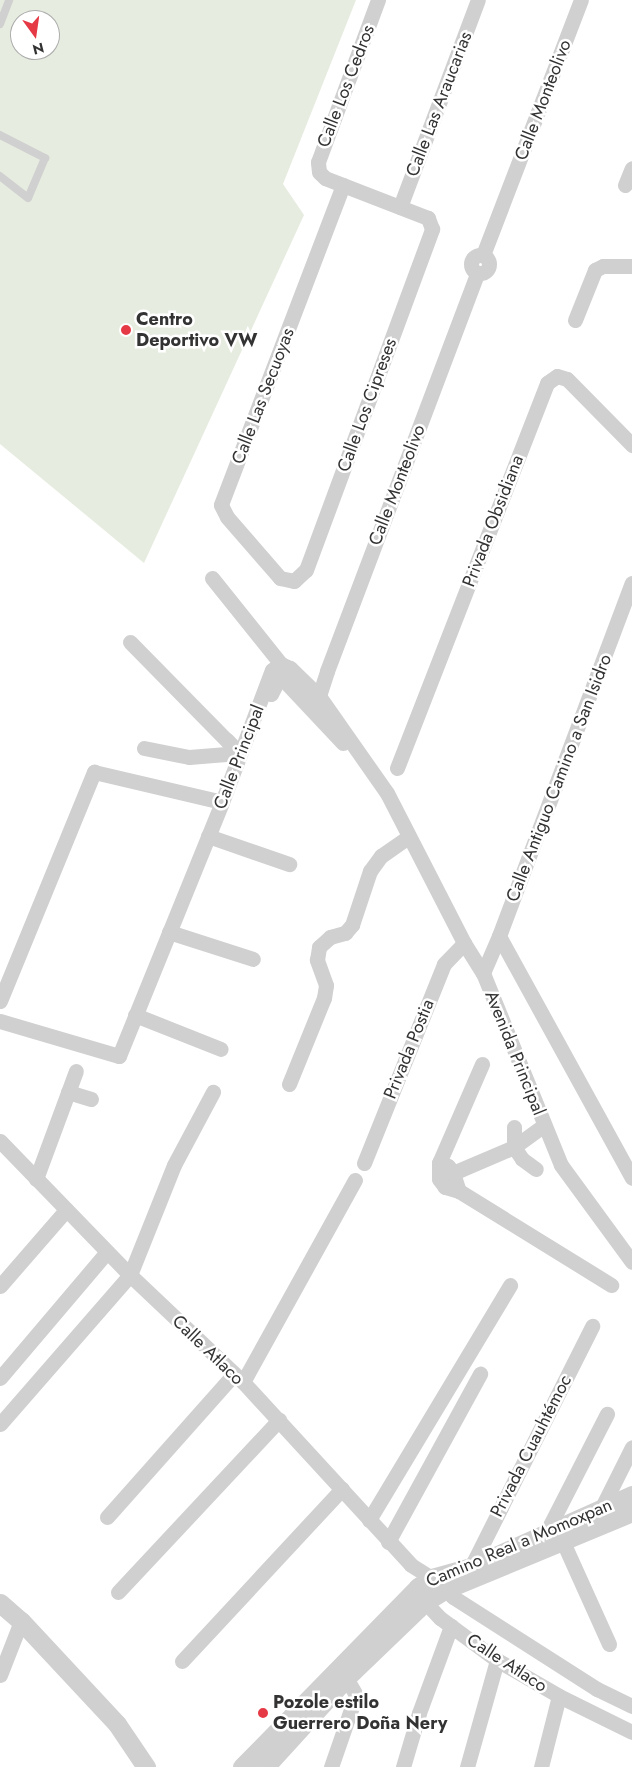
<!DOCTYPE html>
<html>
<head>
<meta charset="utf-8">
<style>
	body { margin:0 }
	#map { position:relative; width:632px; height:1767px; overflow:hidden; background:#fff; font-family:Jost,sans-serif }
	div>[style] { position:absolute }
	[style*='--x'] { left:calc(var(--x)*1px); top:calc(var(--y)*1px); width:calc(var(--w)*1px); rotate:calc(var(--a)*1deg) }
	.green>* { inset:0; background:#e6ecdf }
	.service>* { height:8px; margin:-4px; padding:0 4px; transform-origin:4px; border-radius:4px; background:#d0d0d0 }
	.minor>* { height:15px; margin:-7.5px; padding:0 7.5px; transform-origin:7.5px; border-radius:7.5px; background:#d0d0d0 }
	.minor>.ring { margin:-7.5px; padding:0; box-sizing:content-box; background:none; border:15px solid #d0d0d0; border-radius:50% }
	.tertiary>* { height:19px; margin:-9.5px; padding:0 9.5px; transform-origin:9.5px; border-radius:9.5px; background:#d0d0d0 }
	.dots>* { width:14px; height:14px; translate:-50% -50%; box-sizing:border-box; border:2px solid #fff; border-radius:50% }
	span { translate:-50% -50%; white-space:nowrap; text-align:center; line-height:1.15; -webkit-text-stroke:5px #fff; paint-order:stroke }
	.street-label { font-size:18px; color:#333 }
	.poi-label { font-size:18px; color:#333; font-weight:700 }
	.left { translate:0 -50%; text-align:left }
	.north { position:absolute; left:10px; top:10px; width:50px; height:50px; box-sizing:border-box; background:#fff; border:1px solid #adadad; border-radius:50%; rotate:166deg; font-size:14px; font-weight:700; line-height:20px; text-align:center; color:#333 }
	.north::after { content:''; display:block; margin:auto; width:18px; height:22px; background:#e63946; clip-path:polygon(50% 0,100% 100%,50% 72%,0 100%) }
</style>
</head>
<body>
<div id="map">
	<div class="green">
		<i style="clip-path:polygon(evenodd,0 0,356px 0,283px 184px,304px 215px,144px 563px,0 444px,0 0,20px 20px,50px 20px,50px 50px,20px 50px,20px 20px)"></i>
	</div>
	<div class="service">
		<i style="--x:0;--y:24;--w:26;--a:-69"></i>
		<i style="--x:0;--y:135;--w:51;--a:27.1"></i>
		<i style="--x:45;--y:158;--w:43;--a:113"></i>
		<i style="--x:28;--y:198;--w:36;--a:-142"></i>
	</div>
	<div class="minor">
		<i style="--x:343;--y:185;--w:342;--a:110.9"></i>
		<i style="--x:221;--y:505;--w:13;--a:63"></i>
		<i style="--x:227;--y:517;--w:81;--a:49"></i>
		<i style="--x:280;--y:578;--w:14;--a:12"></i>
		<i style="--x:294;--y:581;--w:16;--a:-43"></i>
		<i style="--x:306;--y:570;--w:364;--a:-69.7"></i>
		<i style="--x:432;--y:229;--w:12;--a:-110"></i>
		<i style="--x:428;--y:218;--w:110;--a:-158.8"></i>
		<i style="--x:325;--y:178;--w:8;--a:-135"></i>
		<i style="--x:319;--y:172;--w:10;--a:-96"></i>
		<i style="--x:318;--y:162;--w:173;--a:-69.7"></i>
		<i style="--x:625;--y:185;--w:18;--a:-68"></i>
		<i style="--x:400;--y:207;--w:221;--a:-69.4"></i>
		<i style="--x:483;--y:255;--w:273;--a:-69"></i>
		<i class="ring" style="left:471px;top:255px;width:3px;height:3px"></i>
		<i style="--x:575;--y:320;--w:54;--a:-68.2"></i>
		<i style="--x:595;--y:270;--w:9;--a:-27"></i>
		<i style="--x:603;--y:266;--w:29;--a:0"></i>
		<i style="--x:212;--y:578;--w:110;--a:51.3"></i>
		<i style="--x:281;--y:664;--w:10;--a:24"></i>
		<i style="--x:290;--y:668;--w:40;--a:44"></i>
		<i style="--x:319;--y:696;--w:118;--a:55"></i>
		<i style="--x:387;--y:793;--w:169;--a:62.8"></i>
		<i style="--x:464;--y:943;--w:36;--a:58"></i>
		<i style="--x:483;--y:973;--w:207;--a:67.9"></i>
		<i style="--x:561;--y:1165;--w:120;--a:53.8"></i>
		<i style="--x:130;--y:642;--w:156;--a:45.5"></i>
		<i style="--x:239;--y:753;--w:18;--a:-133"></i>
		<i style="--x:271;--y:694;--w:20;--a:-63"></i>
		<i style="--x:280;--y:676;--w:92;--a:46.8"></i>
		<i style="--x:319;--y:696;--w:26;--a:-72"></i>
		<i style="--x:327;--y:671;--w:425;--a:-69.3"></i>
		<i style="--x:144;--y:748;--w:46;--a:11.3"></i>
		<i style="--x:189;--y:757;--w:50;--a:-4.6"></i>
		<i style="--x:397;--y:768;--w:413;--a:-68.7"></i>
		<i style="--x:547;--y:383;--w:12;--a:-35"></i>
		<i style="--x:557;--y:376;--w:10;--a:17"></i>
		<i style="--x:567;--y:379;--w:93;--a:45.4"></i>
		<i style="--x:208;--y:836;--w:86;--a:19.1"></i>
		<i style="--x:169;--y:932;--w:88;--a:17.8"></i>
		<i style="--x:499;--y:936;--w:276;--a:61.2"></i>
		<i style="--x:483;--y:973;--w:40;--a:-66.6"></i>
		<i style="--x:499;--y:936;--w:377;--a:-69.4"></i>
		<i style="--x:0;--y:1001;--w:248;--a:-67.7"></i>
		<i style="--x:94;--y:772;--w:131;--a:13.2"></i>
		<i style="--x:135;--y:1015;--w:92;--a:21.6"></i>
		<i style="--x:0;--y:1021;--w:124;--a:16.4"></i>
		<i style="--x:119;--y:1056;--w:274;--a:-67.9"></i>
		<i style="--x:222;--y:802;--w:141;--a:-69.3"></i>
		<i style="--x:272;--y:670;--w:11;--a:-34"></i>
		<i style="--x:289;--y:1084;--w:93;--a:-67.9"></i>
		<i style="--x:324;--y:998;--w:13;--a:-81"></i>
		<i style="--x:326;--y:985;--w:27;--a:-110"></i>
		<i style="--x:317;--y:960;--w:13;--a:-81"></i>
		<i style="--x:319;--y:947;--w:15;--a:-42"></i>
		<i style="--x:330;--y:937;--w:16;--a:-15"></i>
		<i style="--x:345;--y:933;--w:11;--a:-49"></i>
		<i style="--x:352;--y:925;--w:57;--a:-71.6"></i>
		<i style="--x:370;--y:871;--w:19;--a:-54"></i>
		<i style="--x:381;--y:856;--w:33;--a:-35"></i>
		<i style="--x:68;--y:1092;--w:24;--a:17"></i>
		<i style="--x:514;--y:1127;--w:20;--a:90"></i>
		<i style="--x:514;--y:1147;--w:14;--a:56"></i>
		<i style="--x:522;--y:1159;--w:17;--a:36"></i>
		<i style="--x:0;--y:1141;--w:187;--a:45.9"></i>
		<i style="--x:130;--y:1275;--w:156;--a:43.4"></i>
		<i style="--x:243;--y:1382;--w:248;--a:47.4"></i>
		<i style="--x:411;--y:1565;--w:25;--a:32"></i>
		<i style="--x:432;--y:1578;--w:28;--a:42"></i>
		<i style="--x:453;--y:1597;--w:171;--a:32.6"></i>
		<i style="--x:597;--y:1689;--w:39;--a:26"></i>
		<i style="--x:364;--y:1163;--w:214;--a:-68.1"></i>
		<i style="--x:444;--y:964;--w:29;--a:-46"></i>
		<i style="--x:439;--y:1163;--w:108;--a:-66.5"></i>
		<i style="--x:439;--y:1163;--w:9;--a:18"></i>
		<i style="--x:448;--y:1166;--w:9;--a:54"></i>
		<i style="--x:453;--y:1173;--w:19;--a:72"></i>
		<i style="--x:459;--y:1191;--w:15;--a:-164"></i>
		<i style="--x:445;--y:1187;--w:10;--a:-127"></i>
		<i style="--x:439;--y:1179;--w:16;--a:-90"></i>
		<i style="--x:453;--y:1173;--w:66;--a:-23.1"></i>
		<i style="--x:514;--y:1147;--w:37;--a:-36"></i>
		<i style="--x:36;--y:1179;--w:115;--a:-69.7"></i>
		<i style="--x:459;--y:1191;--w:179;--a:31.7"></i>
		<i style="--x:0;--y:1286;--w:101;--a:-49"></i>
		<i style="--x:0;--y:1378;--w:165;--a:-49.7"></i>
		<i style="--x:243;--y:1382;--w:231;--a:-61"></i>
		<i style="--x:0;--y:1424;--w:198;--a:-48.9"></i>
		<i style="--x:130;--y:1275;--w:118;--a:-68.2"></i>
		<i style="--x:174;--y:1165;--w:83;--a:-61.9"></i>
		<i style="--x:601;--y:1509;--w:69;--a:-63.4"></i>
		<i style="--x:107;--y:1517;--w:191;--a:-48.4"></i>
		<i style="--x:369;--y:1520;--w:274;--a:-59"></i>
		<i style="--x:546;--y:1533;--w:134;--a:-62.9"></i>
		<i style="--x:388;--y:1542;--w:192;--a:-61.3"></i>
		<i style="--x:563;--y:1542;--w:112;--a:65.7"></i>
		<i style="--x:471;--y:1567;--w:270;--a:-63.3"></i>
		<i style="--x:118;--y:1592;--w:236;--a:-46.9"></i>
		<i style="--x:421;--y:1593;--w:10;--a:66"></i>
		<i style="--x:425;--y:1602;--w:22;--a:47"></i>
		<i style="--x:440;--y:1618;--w:71;--a:36.4"></i>
		<i style="--x:497;--y:1660;--w:72;--a:30.1"></i>
		<i style="--x:559;--y:1696;--w:81;--a:26.3"></i>
		<i style="--x:182;--y:1661;--w:235;--a:-47.1"></i>
		<i style="--x:0;--y:1675;--w:58;--a:-68.7"></i>
		<i style="--x:331;--y:1767;--w:76;--a:-70.9"></i>
		<i style="--x:356;--y:1695;--w:20;--a:-120"></i>
		<i style="--x:403;--y:1767;--w:56;--a:-73.5"></i>
		<i style="--x:419;--y:1713;--w:93;--a:-69.8"></i>
		<i style="--x:467;--y:1767;--w:111;--a:-74.3"></i>
		<i style="--x:541;--y:1767;--w:73;--a:-75.8"></i>
	</div>
	<div class="tertiary">
		<i style="--x:0;--y:1603;--w:28;--a:41"></i>
		<i style="--x:21;--y:1621;--w:141;--a:47"></i>
		<i style="--x:117;--y:1724;--w:52;--a:56"></i>
		<i style="--x:242;--y:1767;--w:252;--a:-45.6"></i>
		<i style="--x:418;--y:1587;--w:17;--a:-33"></i>
		<i style="--x:432;--y:1578;--w:41;--a:-15.8"></i>
		<i style="--x:471;--y:1567;--w:176;--a:-24.1"></i>
		<i style="--x:265;--y:1767;--w:120;--a:-47.7"></i>
		<i style="--x:346;--y:1678;--w:110;--a:-43.9"></i>
		<i style="--x:425;--y:1602;--w:22;--a:-32"></i>
		<i style="--x:444;--y:1590;--w:204;--a:-22.5"></i>
	</div>
	<div class="dots">
		<i style="left:126px;top:330px;background:#e63946"></i>
		<i style="left:263px;top:1713px;background:#e63946"></i>
	</div>
	<div class="street-label">
		<span style="left:346px;top:86px;rotate:-69deg">Calle Los Cedros</span>
		<span style="left:543px;top:100px;rotate:-69deg">Calle Monteolivo</span>
		<span style="left:439px;top:104px;rotate:-69deg">Calle Las Araucarias</span>
		<span style="left:263px;top:396px;rotate:-69deg">Calle Las Secuoyas</span>
		<span style="left:367px;top:405px;rotate:-70deg">Calle Los Cipreses</span>
		<span style="left:397px;top:485px;rotate:-69deg">Calle Monteolivo</span>
		<span style="left:493px;top:521px;rotate:-69deg">Privada Obsidiana</span>
		<span style="left:239px;top:757px;rotate:-69deg">Calle Principal</span>
		<span style="left:559px;top:778px;rotate:-69deg">Calle Antiguo Camino a San Isidro</span>
		<span style="left:409px;top:1049px;rotate:-68deg">Privada Postia</span>
		<span style="left:515px;top:1053px;rotate:68deg">Avenida Principal</span>
		<span style="left:208px;top:1350px;rotate:44deg">Calle Atlaco</span>
		<span style="left:531px;top:1446px;rotate:-63deg">Privada Cuauhtémoc</span>
		<span style="left:519px;top:1543px;rotate:-23deg">Camino Real a Momoxpan</span>
		<span style="left:507px;top:1663px;rotate:33deg">Calle Atlaco</span>
	</div>
	<div class="poi-label">
		<span class="left" style="left:136px;top:330px">Centro<br>Deportivo VW</span>
		<span class="left" style="left:273px;top:1713px">Pozole estilo<br>Guerrero Doña Nery</span>
	</div>
	<div class="north">N</div>
</div>
</body>
</html>
